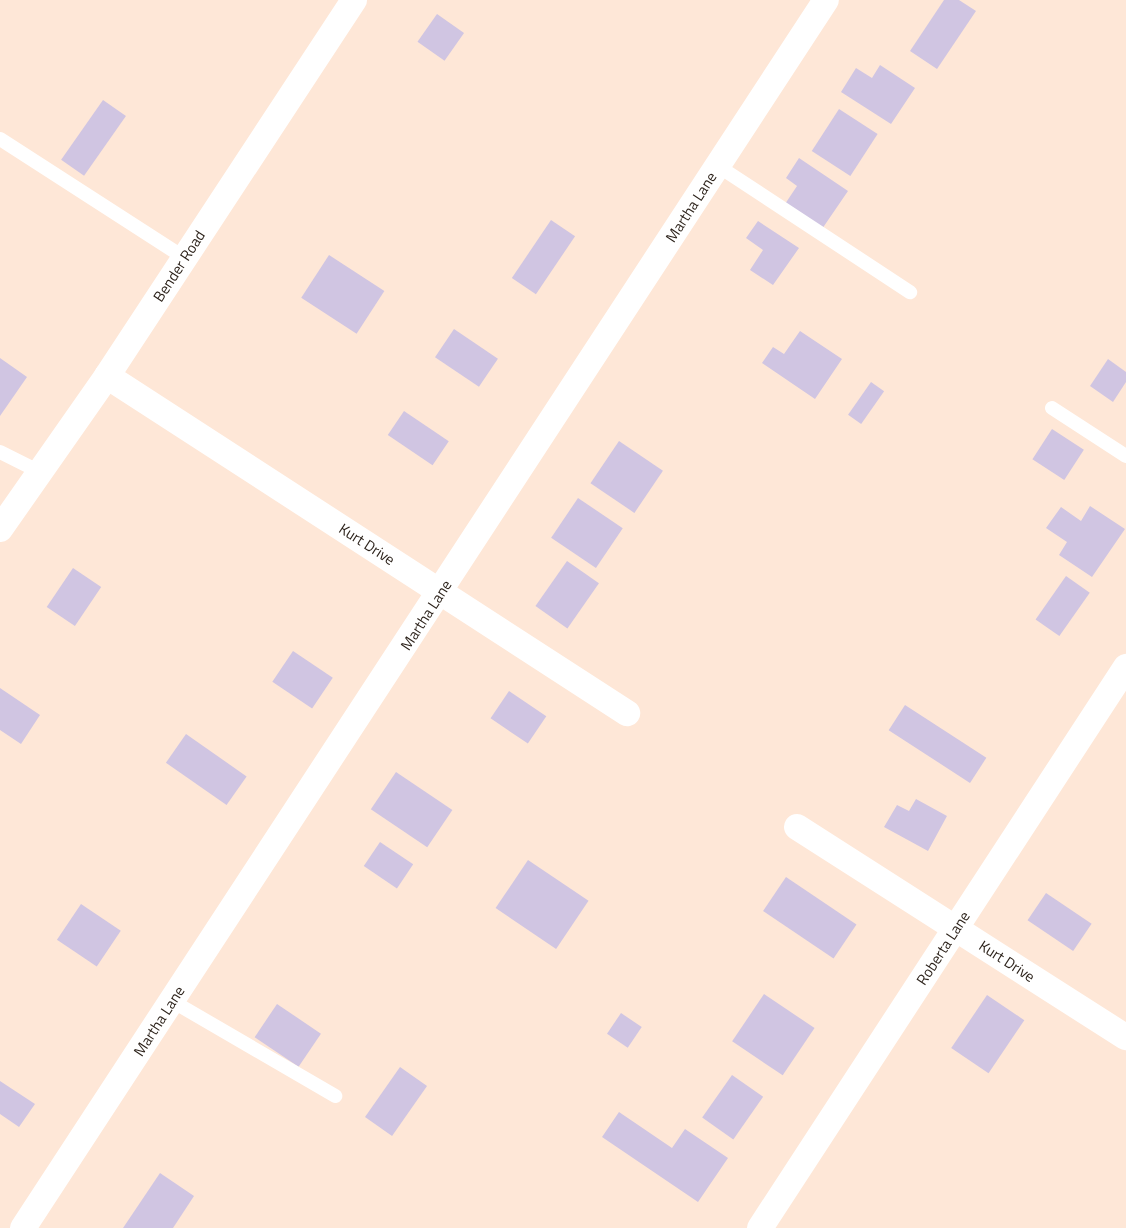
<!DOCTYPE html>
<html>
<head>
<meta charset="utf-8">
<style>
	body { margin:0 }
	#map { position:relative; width:1126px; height:1228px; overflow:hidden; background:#fee7d7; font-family:"Titillium Web",sans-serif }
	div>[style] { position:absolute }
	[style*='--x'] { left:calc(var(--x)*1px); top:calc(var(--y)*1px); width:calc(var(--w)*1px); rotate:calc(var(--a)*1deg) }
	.building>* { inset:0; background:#d0c5e2; transform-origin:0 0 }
	.lane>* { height:14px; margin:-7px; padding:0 7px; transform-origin:7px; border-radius:7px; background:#fff }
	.street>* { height:26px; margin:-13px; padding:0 13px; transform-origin:13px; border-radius:13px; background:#fff }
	span { translate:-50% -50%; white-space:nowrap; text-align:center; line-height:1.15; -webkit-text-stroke:4.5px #fff; paint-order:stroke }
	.street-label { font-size:15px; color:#291f17 }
</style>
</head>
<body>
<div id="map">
	<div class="building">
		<i style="clip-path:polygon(944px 0,959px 0,976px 11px,937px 69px,910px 51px)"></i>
		<i style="left:437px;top:14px;width:33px;height:34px;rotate:35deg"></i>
		<i style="clip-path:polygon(880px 65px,915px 88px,891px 124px,841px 92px,856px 68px,872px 78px)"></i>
		<i style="left:103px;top:100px;width:28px;height:73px;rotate:35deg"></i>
		<i style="left:839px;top:109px;width:46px;height:50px;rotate:33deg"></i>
		<i style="clip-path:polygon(799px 158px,848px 191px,822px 229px,785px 204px,797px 186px,786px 178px)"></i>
		<i style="left:551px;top:220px;width:29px;height:70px;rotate:34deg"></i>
		<i style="clip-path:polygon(758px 221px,799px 248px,773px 285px,750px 270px,763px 250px,746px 238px)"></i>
		<i style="left:329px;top:255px;width:66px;height:51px;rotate:33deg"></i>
		<i style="left:454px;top:329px;width:53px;height:34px;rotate:34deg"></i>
		<i style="clip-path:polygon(800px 331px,842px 359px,815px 399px,762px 363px,773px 347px,784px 354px)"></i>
		<i style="clip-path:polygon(0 358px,27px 377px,0 416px)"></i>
		<i style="clip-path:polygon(1108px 359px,1126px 372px,1126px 382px,1113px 402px,1090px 386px)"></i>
		<i style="left:871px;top:382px;width:16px;height:40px;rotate:35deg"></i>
		<i style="left:404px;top:411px;width:54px;height:29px;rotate:34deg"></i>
		<i style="left:1052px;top:429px;width:38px;height:36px;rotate:33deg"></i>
		<i style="left:619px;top:441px;width:53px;height:51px;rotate:34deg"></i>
		<i style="left:578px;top:498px;width:54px;height:48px;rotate:34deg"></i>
		<i style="clip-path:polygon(1090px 506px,1125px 529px,1092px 577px,1059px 555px,1067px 542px,1046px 528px,1061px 507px,1081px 521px)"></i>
		<i style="left:567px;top:561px;width:39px;height:55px;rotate:35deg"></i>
		<i style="left:73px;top:568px;width:34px;height:47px;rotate:34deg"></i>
		<i style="left:1066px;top:576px;width:29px;height:53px;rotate:35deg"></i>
		<i style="left:293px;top:651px;width:48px;height:37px;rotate:34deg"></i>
		<i style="clip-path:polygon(0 688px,40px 715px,21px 744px,0 730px)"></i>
		<i style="left:509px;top:691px;width:45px;height:33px;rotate:34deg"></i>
		<i style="left:905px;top:705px;width:97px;height:30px;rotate:33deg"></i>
		<i style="left:186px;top:734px;width:74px;height:35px;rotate:35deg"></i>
		<i style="left:396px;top:772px;width:68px;height:45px;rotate:34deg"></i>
		<i style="clip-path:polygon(916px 799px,947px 816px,928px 851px,884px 827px,897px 805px,909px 811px)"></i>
		<i style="left:380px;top:842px;width:40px;height:29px;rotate:34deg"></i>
		<i style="left:528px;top:860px;width:73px;height:58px;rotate:34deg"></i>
		<i style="left:786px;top:877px;width:85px;height:41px;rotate:34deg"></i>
		<i style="left:1046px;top:893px;width:55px;height:33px;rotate:34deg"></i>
		<i style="left:81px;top:904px;width:48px;height:43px;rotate:34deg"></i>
		<i style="left:764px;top:994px;width:61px;height:57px;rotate:34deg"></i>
		<i style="left:987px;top:995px;width:45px;height:64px;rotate:34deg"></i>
		<i style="left:277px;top:1004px;width:53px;height:40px;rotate:34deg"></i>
		<i style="left:621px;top:1013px;width:25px;height:25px;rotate:34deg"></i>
		<i style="left:400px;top:1067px;width:33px;height:61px;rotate:35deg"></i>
		<i style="left:732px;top:1075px;width:38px;height:52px;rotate:35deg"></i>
		<i style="clip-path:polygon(0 1081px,35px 1104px,19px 1127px,0 1114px)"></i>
		<i style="clip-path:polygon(619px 1112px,672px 1148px,685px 1129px,728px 1158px,698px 1202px,602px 1137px)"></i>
		<i style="clip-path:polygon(160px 1173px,194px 1196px,173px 1228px,123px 1228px)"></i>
	</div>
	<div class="lane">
		<i style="--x:0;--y:139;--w:220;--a:32.8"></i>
		<i style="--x:718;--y:166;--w:230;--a:33.3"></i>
		<i style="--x:1052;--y:408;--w:88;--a:33"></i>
		<i style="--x:0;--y:452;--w:42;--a:26.6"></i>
		<i style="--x:172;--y:1001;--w:189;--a:30.2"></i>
	</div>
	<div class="street">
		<i style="--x:107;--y:376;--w:620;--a:32.95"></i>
		<i style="--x:0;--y:529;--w:187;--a:-55"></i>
		<i style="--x:107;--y:376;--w:450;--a:-56.7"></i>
		<i style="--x:797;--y:827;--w:390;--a:32.6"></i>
		<i style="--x:23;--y:1228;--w:1467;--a:-56.82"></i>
		<i style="--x:760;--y:1228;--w:670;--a:-56.88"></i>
	</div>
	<div class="street-label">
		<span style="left:691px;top:207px;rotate:-57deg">Martha Lane</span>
		<span style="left:179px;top:266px;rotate:-57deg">Bender Road</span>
		<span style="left:367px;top:544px;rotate:33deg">Kurt Drive</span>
		<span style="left:426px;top:615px;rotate:-57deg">Martha Lane</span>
		<span style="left:943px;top:948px;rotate:-57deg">Roberta Lane</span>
		<span style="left:1007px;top:961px;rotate:33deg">Kurt Drive</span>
		<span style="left:159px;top:1021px;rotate:-57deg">Martha Lane</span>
	</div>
</div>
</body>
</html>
